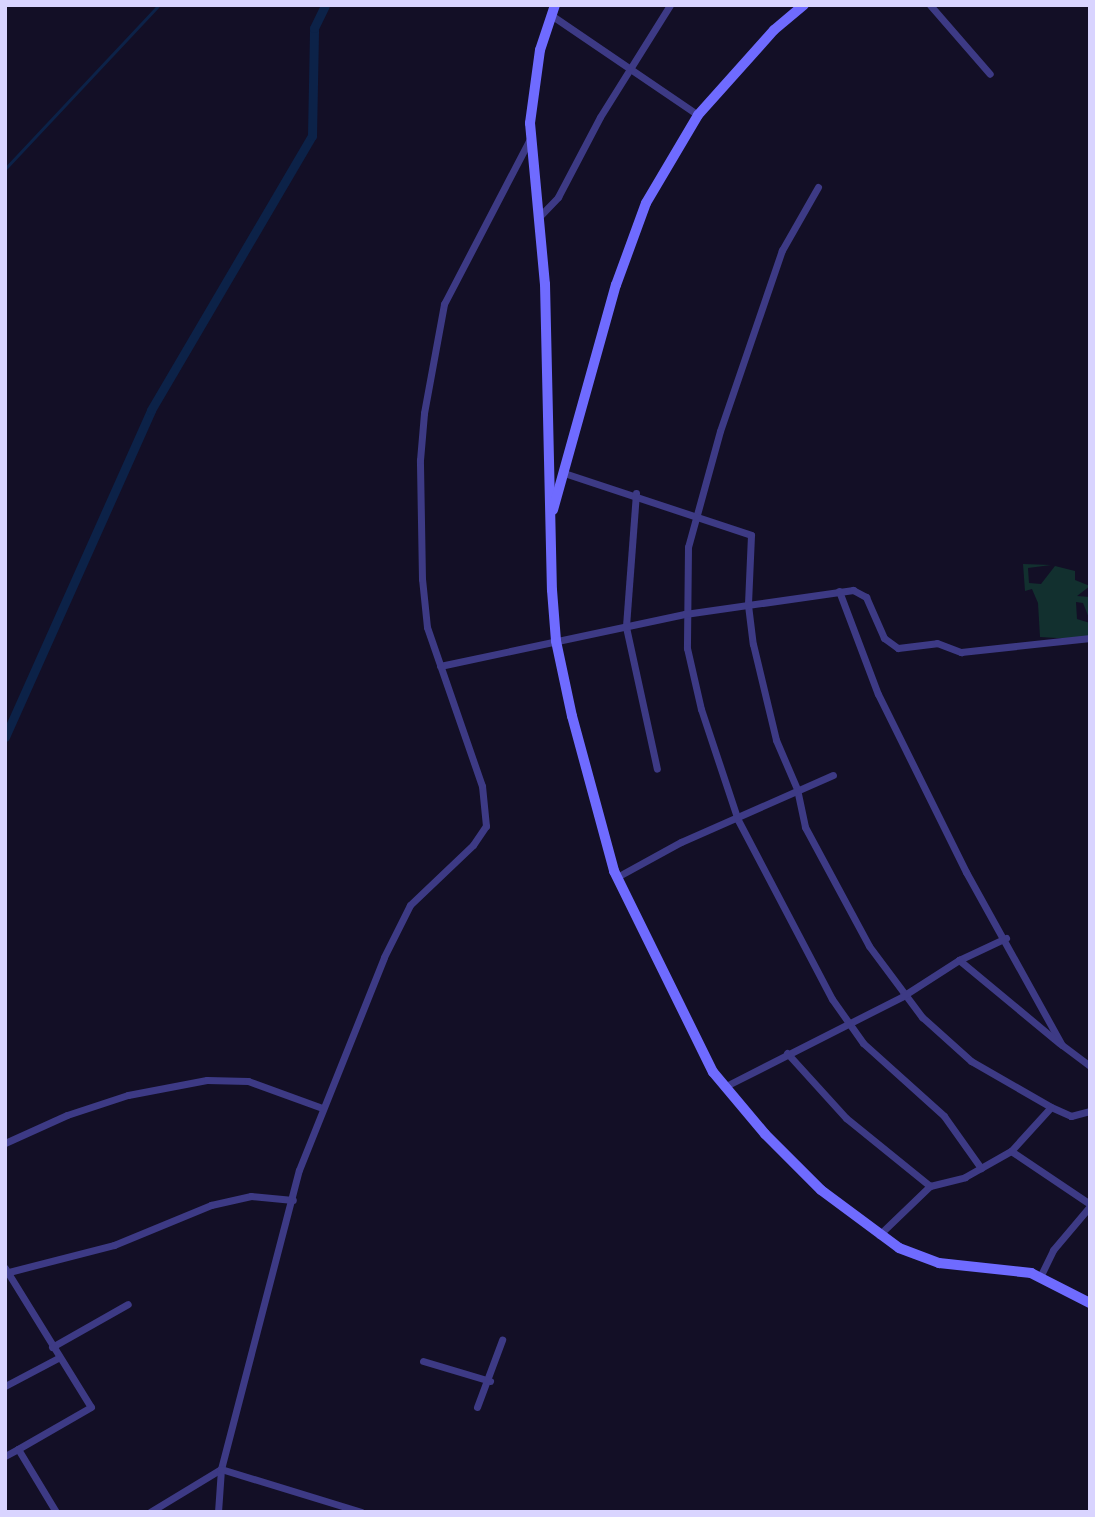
<!DOCTYPE html>
<html>
<head>
<meta charset="utf-8">
<style>
	body { margin:0 }
	#map { position:relative; width:1095px; height:1517px; overflow:hidden; background:#130f26; font-family:Manrope,sans-serif }
	div>[style] { position:absolute }
	[style*='--x'] { left:calc(var(--x)*1px); top:calc(var(--y)*1px); width:calc(var(--w)*1px); rotate:calc(var(--a)*1deg) }
	.green>* { inset:0; background:#12302f }
	.stream>* { height:2.5px; margin:-1.25px; padding:0 1.25px; transform-origin:1.25px; border-radius:1.25px; background:#0c2248 }
	.canal>* { height:9px; margin:-4.5px; padding:0 4.5px; transform-origin:4.5px; border-radius:4.5px; background:#0c2248 }
	.minor>* { height:7px; margin:-3.5px; padding:0 3.5px; transform-origin:3.5px; border-radius:3.5px; background:#3d3a85 }
	.secondary>* { height:10px; margin:-5px; padding:0 5px; transform-origin:5px; border-radius:5px; background:#6f6bff }
	span { translate:-50% -50%; white-space:nowrap; text-align:center; line-height:1.15; -webkit-text-stroke:5px #130f26; paint-order:stroke }
	.frame { position:absolute; inset:0; border:7px solid #d9d4ff; pointer-events:none }
</style>
</head>
<body>
<div id="map">
	<div class="green">
		<i style="clip-path:polygon(1023px 564px,1051px 565px,1028px 568px,1029px 583px,1041px 584px,1055px 566px,1075px 571px,1075px 580px,1090px 586px,1077px 596px,1090px 597px,1089px 618px,1083px 603px,1076px 602px,1077px 619px,1090px 623px,1090px 640px,1040px 637px,1038px 603px,1032px 589px,1025px 591px)"></i>
	</div>
	<div class="stream">
		<i style="--x:5;--y:169;--w:225;--a:-46.8"></i>
	</div>
	<div class="canal">
		<i style="--x:5;--y:737;--w:358;--a:-65.9"></i>
		<i style="--x:151;--y:410;--w:318;--a:-59.6"></i>
		<i style="--x:312;--y:136;--w:108;--a:-88.9"></i>
		<i style="--x:314;--y:28;--w:25;--a:-64"></i>
	</div>
	<div class="minor">
		<i style="--x:930;--y:5;--w:91;--a:49"></i>
		<i style="--x:551;--y:15;--w:178;--a:34.2"></i>
		<i style="--x:818;--y:187;--w:73;--a:119.7"></i>
		<i style="--x:782;--y:250;--w:191;--a:108.9"></i>
		<i style="--x:720;--y:431;--w:120;--a:105.4"></i>
		<i style="--x:688;--y:547;--w:101;--a:90.6"></i>
		<i style="--x:687;--y:648;--w:63;--a:77.1"></i>
		<i style="--x:701;--y:709;--w:117;--a:71.6"></i>
		<i style="--x:738;--y:820;--w:202;--a:62.3"></i>
		<i style="--x:832;--y:999;--w:54;--a:54.8"></i>
		<i style="--x:863;--y:1043;--w:109;--a:42"></i>
		<i style="--x:944;--y:1116;--w:64;--a:54.6"></i>
		<i style="--x:538;--y:218;--w:29;--a:-46"></i>
		<i style="--x:558;--y:197;--w:90;--a:-62.3"></i>
		<i style="--x:600;--y:117;--w:132;--a:-58"></i>
		<i style="--x:564;--y:473;--w:197;--a:18.3"></i>
		<i style="--x:751;--y:535;--w:70;--a:92.5"></i>
		<i style="--x:748;--y:605;--w:39;--a:83"></i>
		<i style="--x:753;--y:644;--w:99;--a:76.5"></i>
		<i style="--x:776;--y:740;--w:53;--a:66.8"></i>
		<i style="--x:797;--y:789;--w:39;--a:78"></i>
		<i style="--x:805;--y:827;--w:135;--a:61.7"></i>
		<i style="--x:869;--y:946;--w:89;--a:53.3"></i>
		<i style="--x:922;--y:1017;--w:66;--a:41.9"></i>
		<i style="--x:971;--y:1061;--w:92;--a:29.9"></i>
		<i style="--x:1051;--y:1107;--w:22;--a:24"></i>
		<i style="--x:1071;--y:1116;--w:20;--a:-15"></i>
		<i style="--x:636;--y:493;--w:134;--a:94.3"></i>
		<i style="--x:626;--y:627;--w:145;--a:77.7"></i>
		<i style="--x:839;--y:591;--w:110;--a:69.3"></i>
		<i style="--x:878;--y:694;--w:199;--a:63.7"></i>
		<i style="--x:966;--y:872;--w:198;--a:61"></i>
		<i style="--x:1062;--y:1045;--w:35;--a:37"></i>
		<i style="--x:440;--y:666;--w:250;--a:-12"></i>
		<i style="--x:685;--y:614;--w:170;--a:-8.1"></i>
		<i style="--x:853;--y:590;--w:15;--a:28"></i>
		<i style="--x:866;--y:597;--w:45;--a:66.3"></i>
		<i style="--x:884;--y:638;--w:17;--a:36"></i>
		<i style="--x:898;--y:648;--w:39;--a:-7"></i>
		<i style="--x:937;--y:643;--w:26;--a:21"></i>
		<i style="--x:961;--y:652;--w:130;--a:-6.2"></i>
		<i style="--x:617;--y:877;--w:73;--a:-28.7"></i>
		<i style="--x:681;--y:842;--w:166;--a:-23.8"></i>
		<i style="--x:959;--y:960;--w:52;--a:-25.1"></i>
		<i style="--x:787;--y:1053;--w:88;--a:47.8"></i>
		<i style="--x:846;--y:1118;--w:108;--a:39"></i>
		<i style="--x:724;--y:1087;--w:201;--a:-26.9"></i>
		<i style="--x:903;--y:996;--w:67;--a:-32.7"></i>
		<i style="--x:959;--y:960;--w:131;--a:39.7"></i>
		<i style="--x:5;--y:1143;--w:68;--a:-24.3"></i>
		<i style="--x:67;--y:1115;--w:64;--a:-18.2"></i>
		<i style="--x:128;--y:1095;--w:80;--a:-10.8"></i>
		<i style="--x:207;--y:1080;--w:41;--a:1.4"></i>
		<i style="--x:248;--y:1081;--w:79;--a:20"></i>
		<i style="--x:1011;--y:1151;--w:95;--a:33.9"></i>
		<i style="--x:879;--y:1235;--w:71;--a:-43.9"></i>
		<i style="--x:930;--y:1186;--w:36;--a:-14"></i>
		<i style="--x:965;--y:1177;--w:53;--a:-29.5"></i>
		<i style="--x:1011;--y:1151;--w:59;--a:-47.7"></i>
		<i style="--x:5;--y:1268;--w:163;--a:58.3"></i>
		<i style="--x:91;--y:1407;--w:84;--a:150.1"></i>
		<i style="--x:18;--y:1449;--w:74;--a:58.9"></i>
		<i style="--x:5;--y:1273;--w:113;--a:-14.4"></i>
		<i style="--x:114;--y:1245;--w:105;--a:-22.4"></i>
		<i style="--x:211;--y:1205;--w:41;--a:-12.7"></i>
		<i style="--x:251;--y:1196;--w:42;--a:5.4"></i>
		<i style="--x:1040;--y:1277;--w:30;--a:-64"></i>
		<i style="--x:1053;--y:1250;--w:57;--a:-49.9"></i>
		<i style="--x:52;--y:1347;--w:87;--a:-29.5"></i>
		<i style="--x:423;--y:1361;--w:70;--a:16.6"></i>
		<i style="--x:5;--y:1386;--w:60;--a:-27.8"></i>
		<i style="--x:477;--y:1407;--w:72;--a:-69.5"></i>
		<i style="--x:5;--y:1456;--w:15;--a:-28"></i>
		<i style="--x:150;--y:1512;--w:83;--a:-31.2"></i>
		<i style="--x:221;--y:1469;--w:309;--a:-75.4"></i>
		<i style="--x:299;--y:1170;--w:229;--a:-68.2"></i>
		<i style="--x:384;--y:957;--w:58;--a:-63.4"></i>
		<i style="--x:410;--y:905;--w:87;--a:-43.6"></i>
		<i style="--x:473;--y:845;--w:23;--a:-56"></i>
		<i style="--x:486;--y:826;--w:40;--a:-95.7"></i>
		<i style="--x:482;--y:786;--w:168;--a:-109.1"></i>
		<i style="--x:427;--y:627;--w:48;--a:-95.9"></i>
		<i style="--x:422;--y:579;--w:119;--a:-91"></i>
		<i style="--x:420;--y:460;--w:47;--a:-85.1"></i>
		<i style="--x:424;--y:413;--w:111;--a:-79.6"></i>
		<i style="--x:444;--y:304;--w:186;--a:-62.5"></i>
		<i style="--x:218;--y:1512;--w:43;--a:-86"></i>
		<i style="--x:221;--y:1469;--w:147;--a:17"></i>
	</div>
	<div class="secondary">
		<i style="--x:555;--y:5;--w:47;--a:108.4"></i>
		<i style="--x:540;--y:50;--w:74;--a:97.8"></i>
		<i style="--x:530;--y:123;--w:162;--a:84.7"></i>
		<i style="--x:545;--y:284;--w:306;--a:88.7"></i>
		<i style="--x:552;--y:590;--w:51;--a:85.5"></i>
		<i style="--x:556;--y:641;--w:77;--a:78"></i>
		<i style="--x:572;--y:716;--w:161;--a:74.8"></i>
		<i style="--x:614;--y:871;--w:224;--a:63.8"></i>
		<i style="--x:713;--y:1072;--w:81;--a:50"></i>
		<i style="--x:765;--y:1134;--w:79;--a:45"></i>
		<i style="--x:821;--y:1190;--w:97;--a:36.6"></i>
		<i style="--x:899;--y:1248;--w:43;--a:20.6"></i>
		<i style="--x:939;--y:1263;--w:93;--a:6.2"></i>
		<i style="--x:1031;--y:1273;--w:66;--a:27"></i>
		<i style="--x:553;--y:510;--w:234;--a:-74.4"></i>
		<i style="--x:616;--y:285;--w:87;--a:-69.9"></i>
		<i style="--x:646;--y:203;--w:102;--a:-59.4"></i>
		<i style="--x:698;--y:115;--w:114;--a:-48.2"></i>
		<i style="--x:774;--y:30;--w:39;--a:-40"></i>
	</div>
	<div class="frame"></div>
</div>
</body>
</html>
